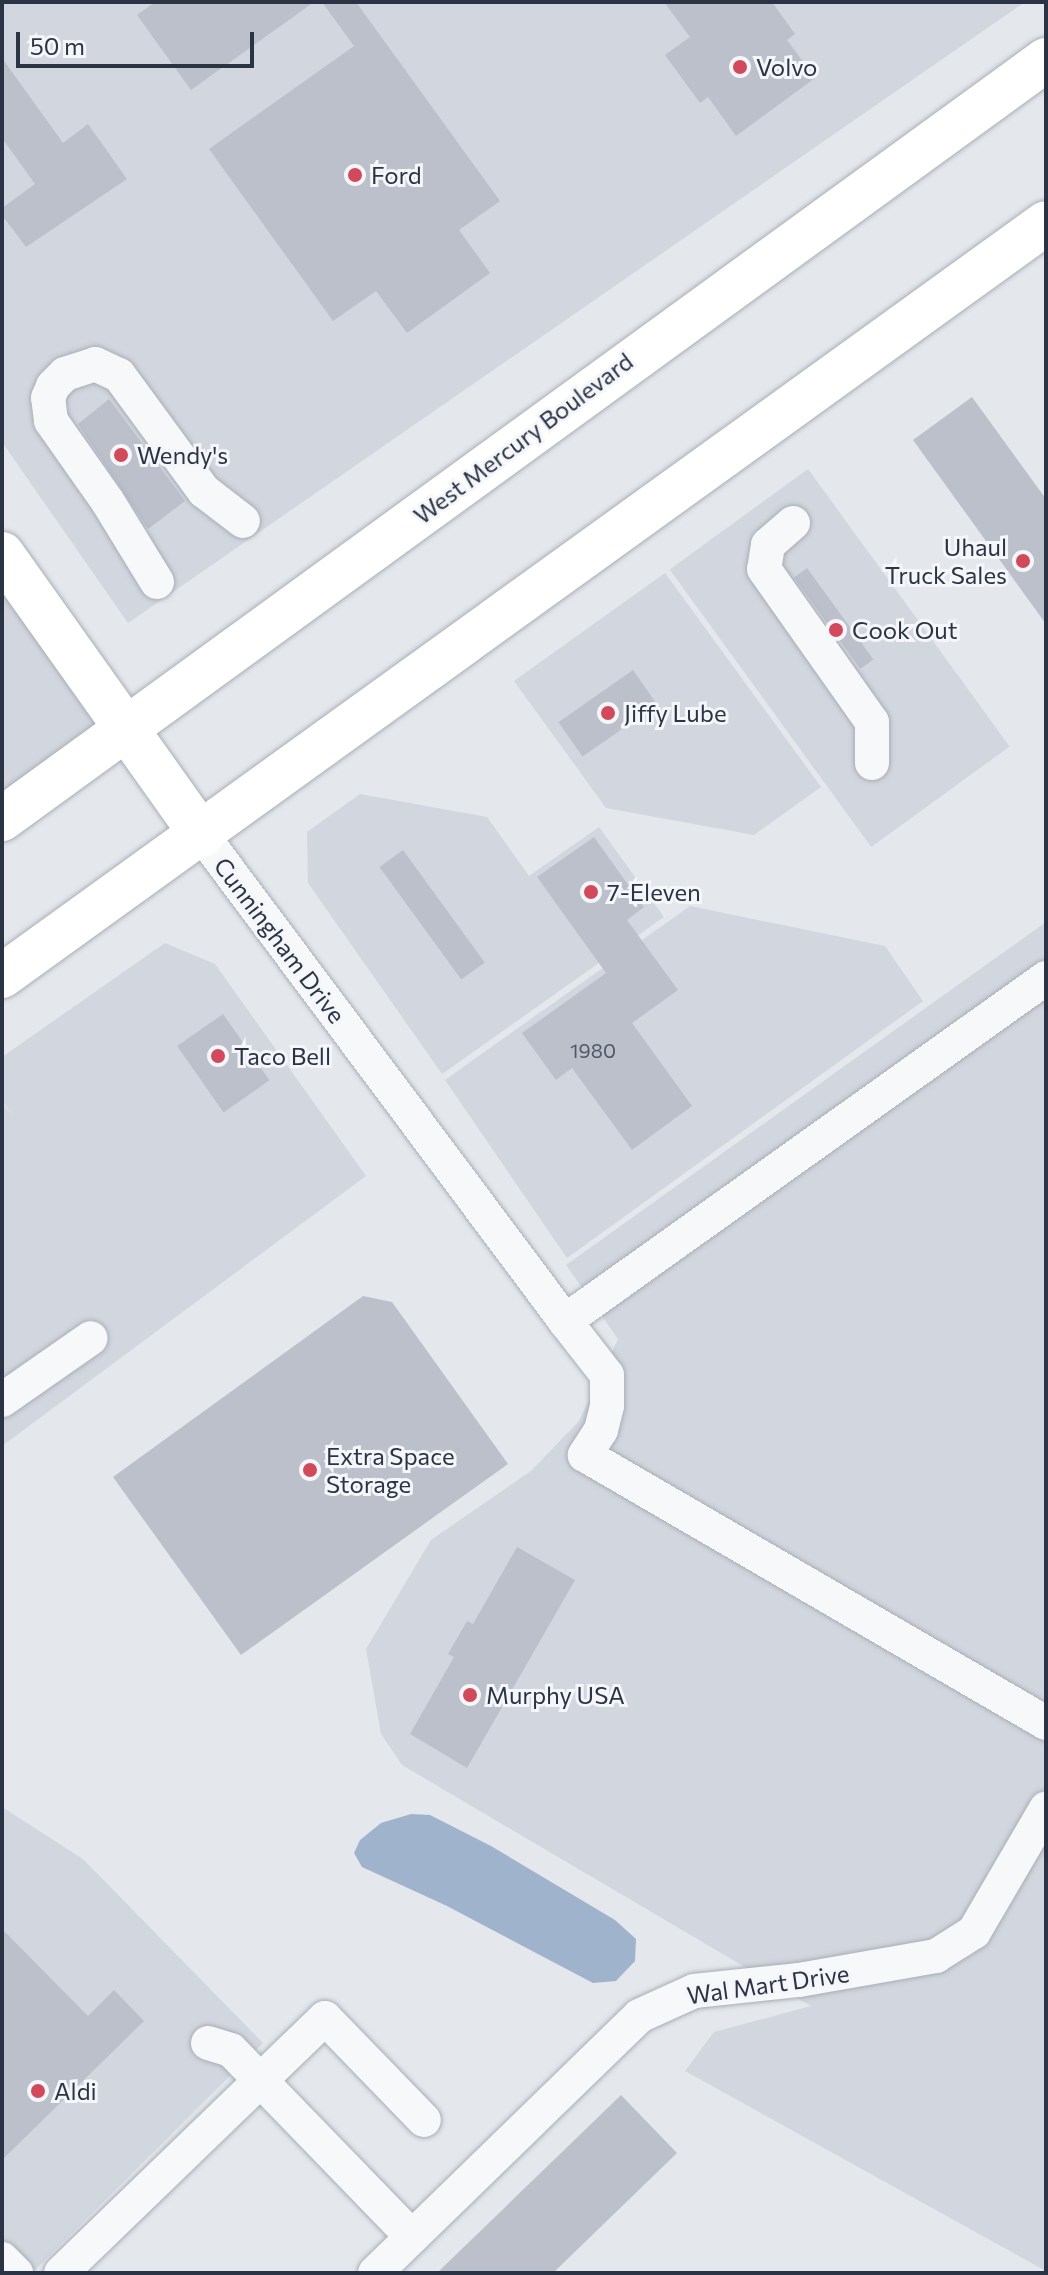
<!DOCTYPE html>
<html>
<head>
<meta charset="utf-8">
<style>
	body { margin:0 }
	#map { position:relative; width:1048px; height:2275px; overflow:hidden; background:#e4e7ec; font-family:Commissioner,sans-serif }
	div>[style] { position:absolute }
	[style*='--x'] { left:calc(var(--x)*1px); top:calc(var(--y)*1px); width:calc(var(--w)*1px); rotate:calc(var(--a)*1deg) }
	.built>* { inset:0; background:#d2d6de; transform-origin:0 0 }
	.water>* { inset:0; background:#9fb4cc }
	.building>* { inset:0; background:#bbc0ca; transform-origin:0 0 }
	.roads { filter:drop-shadow(0 0 2px #a9aeb7) drop-shadow(0 0 2px #a9aeb7) }
	.minor>* { height:34px; margin:-17px; padding:0 17px; transform-origin:17px; border-radius:17px; background:#f7f8fa }
	.major>* { height:44px; margin:-22px; padding:0 22px; transform-origin:22px; border-radius:22px; background:#fff }
	.dots>* { width:22px; height:22px; translate:-50% -50%; box-sizing:border-box; border:4px solid #f4f6f9; border-radius:50% }
	span { translate:-50% -50%; white-space:nowrap; text-align:center; line-height:1.15; -webkit-text-stroke:6px #f4f6f9; paint-order:stroke }
	.number-label { font-size:20px; color:#4f5766 }
	.number-label span { -webkit-text-stroke-width:0 }
	.poi-label { font-size:24px; color:#2b3445 }
	.left { translate:0 -50%; text-align:left }
	.right { translate:-100% -50%; text-align:right }
	.street-label { font-size:24px; color:#2b3445 }
	.frame { position:absolute; inset:0; border:4px solid #2b3445; pointer-events:none }
	.scale { position:absolute; left:16px; top:32px; width:238px; height:36px; box-sizing:border-box; border:4px solid #2b3445; border-top:0; padding-left:10px; font-size:24px; line-height:28px; white-space:nowrap; color:#2b3445; -webkit-text-stroke:6px #f4f6f9; paint-order:stroke }
</style>
</head>
<body>
<div id="map">
	<div class="built">
		<i style="clip-path:polygon(2px 2px,1025px 2px,128px 623px,2px 442px)"></i>
		<i style="left:808px;top:469px;width:343px;height:171px;rotate:54deg"></i>
		<i style="clip-path:polygon(2px 549px,126px 722px,2px 811px)"></i>
		<i style="clip-path:polygon(665px 573px,821px 787px,754px 835px,606px 808px,514px 681px)"></i>
		<i style="clip-path:polygon(360px 794px,487px 817px,529px 876px,599px 827px,664px 917px,442px 1074px,308px 883px,307px 832px)"></i>
		<i style="clip-path:polygon(690px 906px,885px 946px,923px 1001px,567px 1258px,445px 1080px)"></i>
		<i style="clip-path:polygon(1046px 922px,1046px 2271px,685px 2071px,714px 2032px,811px 2006px,402px 1765px,381px 1734px,366px 1649px,431px 1540px,531px 1471px,579px 1421px,618px 1339px,566px 1265px)"></i>
		<i style="clip-path:polygon(165px 943px,215px 964px,366px 1176px,2px 1446px,2px 1103px,13px 1116px,2px 1101px,2px 1057px)"></i>
		<i style="clip-path:polygon(2px 1807px,83px 1859px,263px 2043px,32px 2273px,2px 2273px)"></i>
	</div>
	<div class="water">
		<i style="clip-path:polygon(411px 1814px,430px 1815px,491px 1846px,615px 1920px,636px 1939px,635px 1961px,616px 1981px,593px 1983px,447px 1906px,362px 1867px,354px 1853px,360px 1840px,381px 1823px)"></i>
	</div>
	<div class="building">
		<i style="clip-path:polygon(155px 2px,314px 2px,191px 90px,137px 15px)"></i>
		<i style="clip-path:polygon(322px 2px,356px 2px,500px 201px,459px 230px,490px 273px,407px 333px,376px 291px,333px 321px,209px 149px,354px 46px)"></i>
		<i style="clip-path:polygon(664px 2px,772px 2px,795px 34px,787px 40px,815px 78px,736px 136px,708px 97px,700px 103px,665px 55px,690px 37px)"></i>
		<i style="clip-path:polygon(2px 58px,63px 143px,88px 124px,127px 179px,26px 247px,2px 215px,2px 208px,35px 184px,2px 138px)"></i>
		<i style="clip-path:polygon(972px 397px,1046px 499px,1046px 624px,913px 440px)"></i>
		<i style="clip-path:polygon(109px 399px,185px 501px,148px 529px,78px 424px)"></i>
		<i style="left:807px;top:568px;width:113px;height:16px;rotate:54deg"></i>
		<i style="left:633px;top:670px;width:42px;height:91px;rotate:55deg"></i>
		<i style="clip-path:polygon(594px 837px,644px 907px,627px 920px,678px 990px,632px 1023px,692px 1106px,632px 1150px,572px 1068px,556px 1080px,522px 1033px,606px 973px,537px 877px)"></i>
		<i style="left:403px;top:850px;width:139px;height:29px;rotate:54deg"></i>
		<i style="left:223px;top:1014px;width:81px;height:56px;rotate:55deg"></i>
		<i style="clip-path:polygon(363px 1296px,392px 1302px,508px 1464px,241px 1655px,113px 1477px)"></i>
		<i style="clip-path:polygon(517px 1547px,575px 1580px,467px 1768px,410px 1734px,454px 1657px,448px 1654px,467px 1621px,473px 1624px)"></i>
		<i style="clip-path:polygon(2px 1929px,88px 2016px,114px 1990px,144px 2021px,2px 2160px)"></i>
		<i style="clip-path:polygon(621px 2095px,677px 2153px,553px 2273px,437px 2273px)"></i>
	</div>
	<div class="roads">
		<div class="minor">
			<i style="--x:793;--y:523;--w:33;--a:139"></i>
			<i style="--x:768;--y:545;--w:24;--a:99"></i>
			<i style="--x:764;--y:569;--w:187;--a:54.8"></i>
			<i style="--x:872;--y:722;--w:41;--a:90"></i>
			<i style="--x:157;--y:582;--w:94;--a:-121.5"></i>
			<i style="--x:108;--y:502;--w:99;--a:-125.1"></i>
			<i style="--x:51;--y:421;--w:23;--a:-97"></i>
			<i style="--x:48;--y:398;--w:13;--a:-67"></i>
			<i style="--x:53;--y:386;--w:17;--a:-45"></i>
			<i style="--x:65;--y:374;--w:32;--a:-18"></i>
			<i style="--x:95;--y:364;--w:26;--a:25"></i>
			<i style="--x:119;--y:375;--w:144;--a:53.8"></i>
			<i style="--x:204;--y:491;--w:49;--a:37.6"></i>
			<i style="--x:202;--y:835;--w:607;--a:53.24"></i>
			<i style="--x:1046;--y:978;--w:591;--a:144.51"></i>
			<i style="--x:565;--y:1321;--w:68;--a:52.1"></i>
			<i style="--x:607;--y:1375;--w:31;--a:90"></i>
			<i style="--x:607;--y:1406;--w:25;--a:104"></i>
			<i style="--x:601;--y:1430;--w:30;--a:123"></i>
			<i style="--x:585;--y:1455;--w:533;--a:30.17"></i>
			<i style="--x:2;--y:1400;--w:108;--a:-34.9"></i>
			<i style="--x:208;--y:2043;--w:24;--a:17"></i>
			<i style="--x:231;--y:2050;--w:260;--a:45.9"></i>
			<i style="--x:2;--y:2259;--w:20;--a:45"></i>
			<i style="--x:61;--y:2273;--w:367;--a:-44"></i>
			<i style="--x:325;--y:2018;--w:142;--a:45.9"></i>
			<i style="--x:375;--y:2273;--w:368;--a:-44.2"></i>
			<i style="--x:639;--y:2016;--w:60;--a:-24.4"></i>
			<i style="--x:694;--y:1991;--w:106;--a:-6"></i>
			<i style="--x:799;--y:1980;--w:139;--a:-9.9"></i>
			<i style="--x:936;--y:1956;--w:45;--a:-32.3"></i>
			<i style="--x:974;--y:1932;--w:143;--a:-59.7"></i>
		</div>
		<div class="major">
			<i style="--x:2;--y:554;--w:345;--a:54.6"></i>
			<i style="--x:2;--y:819;--w:1291;--a:-36.02"></i>
			<i style="--x:2;--y:976;--w:1287;--a:-35.8"></i>
		</div>
	</div>
	<div class="dots">
		<i style="left:740px;top:67px;background:#d1495b"></i>
		<i style="left:355px;top:175px;background:#d1495b"></i>
		<i style="left:121px;top:455px;background:#d1495b"></i>
		<i style="left:1023px;top:561px;background:#d1495b"></i>
		<i style="left:836px;top:630px;background:#d1495b"></i>
		<i style="left:608px;top:713px;background:#d1495b"></i>
		<i style="left:591px;top:892px;background:#d1495b"></i>
		<i style="left:218px;top:1056px;background:#d1495b"></i>
		<i style="left:310px;top:1470px;background:#d1495b"></i>
		<i style="left:470px;top:1695px;background:#d1495b"></i>
		<i style="left:38px;top:2091px;background:#d1495b"></i>
	</div>
	<div class="number-label">
		<span style="left:593px;top:1050px">1980</span>
	</div>
	<div class="poi-label">
		<span class="left" style="left:756px;top:67px">Volvo</span>
		<span class="left" style="left:371px;top:175px">Ford</span>
		<span class="left" style="left:137px;top:455px">Wendy's</span>
		<span class="right" style="left:1007px;top:561px">Uhaul<br>Truck Sales</span>
		<span class="left" style="left:852px;top:630px">Cook Out</span>
		<span class="left" style="left:624px;top:713px">Jiffy Lube</span>
		<span class="left" style="left:607px;top:892px">7-Eleven</span>
		<span class="left" style="left:234px;top:1056px">Taco Bell</span>
		<span class="left" style="left:326px;top:1470px">Extra Space<br>Storage</span>
		<span class="left" style="left:486px;top:1695px">Murphy USA</span>
		<span class="left" style="left:54px;top:2091px">Aldi</span>
	</div>
	<div class="street-label">
		<span style="left:523px;top:438px;rotate:-37deg">West Mercury Boulevard</span>
		<span style="left:280px;top:940px;rotate:53deg">Cunningham Drive</span>
		<span style="left:768px;top:1984px;rotate:-8deg">Wal Mart Drive</span>
	</div>
	<div class="frame"></div>
	<div class="scale">50 m</div>
</div>
</body>
</html>
